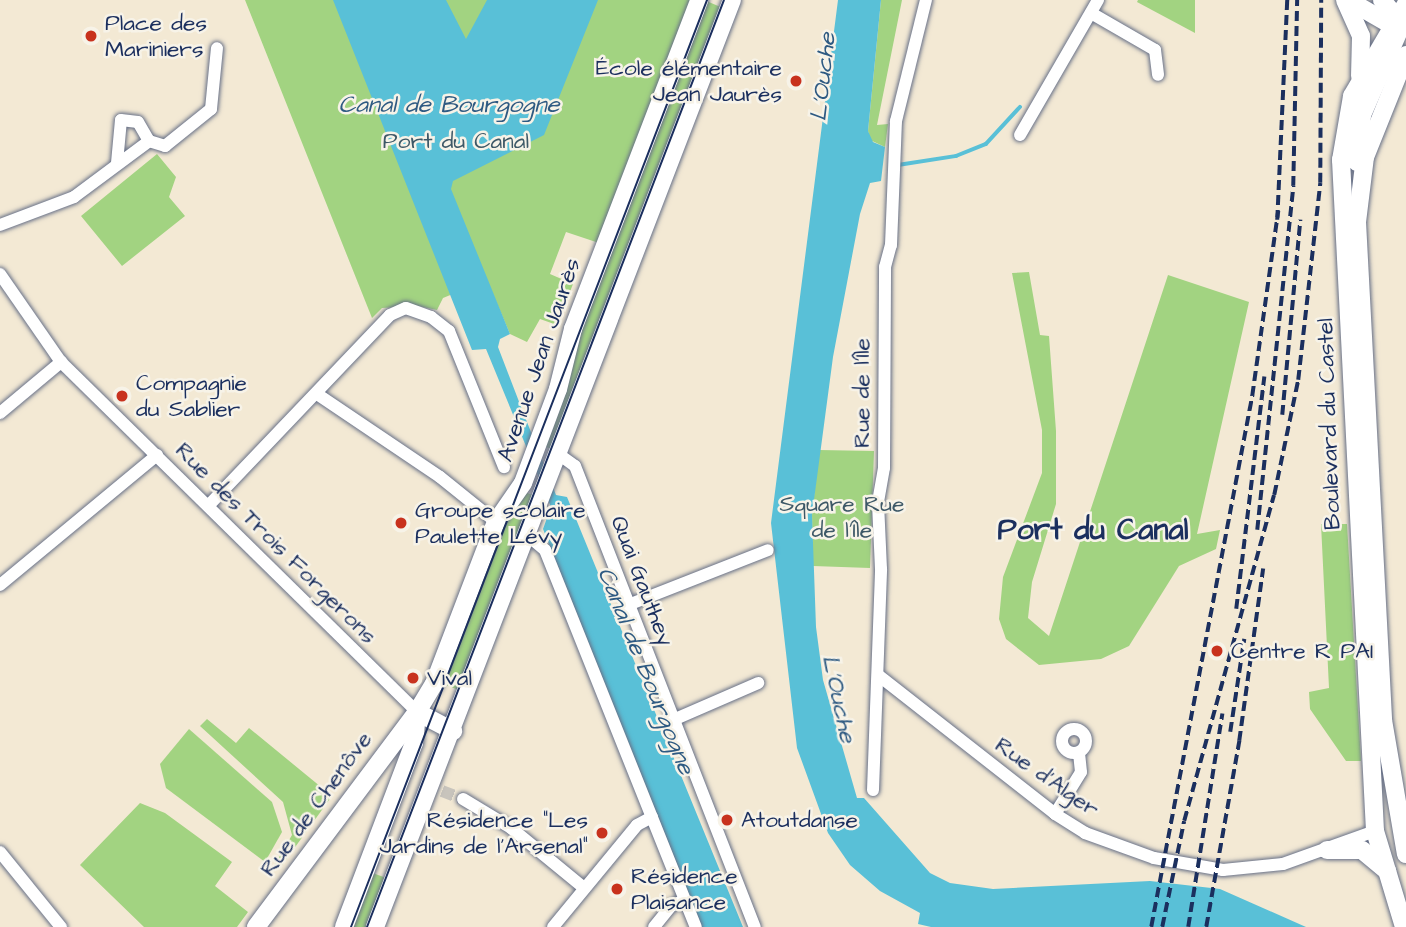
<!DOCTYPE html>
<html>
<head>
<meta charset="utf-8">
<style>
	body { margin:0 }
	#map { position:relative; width:1406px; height:927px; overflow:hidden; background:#f3e9d4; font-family:"Architects Daughter",sans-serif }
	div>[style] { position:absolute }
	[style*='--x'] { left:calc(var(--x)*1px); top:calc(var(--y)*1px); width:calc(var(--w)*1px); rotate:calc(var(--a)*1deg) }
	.green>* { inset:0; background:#a2d381 }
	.water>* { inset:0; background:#59c0d7 }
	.stream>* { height:3.5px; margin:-1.75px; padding:0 1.75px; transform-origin:1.75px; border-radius:1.75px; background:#59c0d7 }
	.street-tunnel>* { height:12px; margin-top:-6px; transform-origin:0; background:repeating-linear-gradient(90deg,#c8c4bc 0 12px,transparent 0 18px) }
	.roads { filter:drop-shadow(0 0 2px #677087) drop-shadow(0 0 2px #677087) }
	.street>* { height:12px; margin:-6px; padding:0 6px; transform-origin:6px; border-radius:6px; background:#fff }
	.street>.ring { margin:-6px; padding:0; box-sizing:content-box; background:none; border:12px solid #fff; border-radius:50% }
	.secondary>* { height:18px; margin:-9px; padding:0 9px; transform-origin:9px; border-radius:9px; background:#fff }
	.tram>* { height:2px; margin:-1px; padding:0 1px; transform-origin:1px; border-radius:1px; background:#1b2f5e }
	.rail>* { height:3.5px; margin-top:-1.75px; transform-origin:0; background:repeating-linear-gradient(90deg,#1b2f5e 0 10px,transparent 0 15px) }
	.dots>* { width:19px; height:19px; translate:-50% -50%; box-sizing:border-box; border:4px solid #f7f3e8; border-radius:50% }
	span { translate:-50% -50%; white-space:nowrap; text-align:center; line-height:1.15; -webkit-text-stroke:5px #f7f3e8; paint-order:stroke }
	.poi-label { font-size:23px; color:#1b2f5e }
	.left { translate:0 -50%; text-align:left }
	.right { translate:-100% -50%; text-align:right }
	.park-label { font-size:23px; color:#3d5867 }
	.street-label { font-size:23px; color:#1b2f5e }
	.water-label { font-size:24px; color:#2e5a82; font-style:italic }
	.district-label { font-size:30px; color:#1b2f5e; font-weight:700 }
</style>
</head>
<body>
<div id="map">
	<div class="green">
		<i style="clip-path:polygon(245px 0,692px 0,602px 244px,566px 232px,550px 274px,573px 284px,557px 325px,540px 319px,527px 342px,510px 334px,487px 280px,443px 298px,437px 310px,418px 306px,382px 308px,372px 318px)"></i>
		<i style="clip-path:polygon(704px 0,723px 8px,554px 450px,541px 445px,573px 342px)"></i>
		<i style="clip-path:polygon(881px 0,902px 0,877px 125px,888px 124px,885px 147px,870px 140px,868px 131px)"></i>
		<i style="clip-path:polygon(1195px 0,1195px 33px,1137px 2px,1138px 0)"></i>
		<i style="clip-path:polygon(157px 154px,176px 177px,169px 197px,185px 216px,122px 266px,81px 216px)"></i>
		<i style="clip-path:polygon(1029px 272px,1040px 335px,1049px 336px,1056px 431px,1056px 504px,1032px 582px,1028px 618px,1049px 636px,1168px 275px,1249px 302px,1197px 534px,1220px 530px,1216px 549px,1179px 566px,1129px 646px,1101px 659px,1039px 665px,1006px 639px,999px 619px,1003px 577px,1042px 473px,1042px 430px,1012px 273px)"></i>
		<i style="clip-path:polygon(819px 450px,874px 451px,870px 568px,813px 566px,812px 515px)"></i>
		<i style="clip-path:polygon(522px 491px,535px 496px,461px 691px,441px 683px,506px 516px)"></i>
		<i style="clip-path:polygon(1321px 524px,1347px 524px,1361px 761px,1346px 761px,1310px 709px,1309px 692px,1329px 688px)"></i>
		<i style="clip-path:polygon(207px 719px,236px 743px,249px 728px,332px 796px,280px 868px,271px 871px,292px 835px,283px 802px,200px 726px)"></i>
		<i style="clip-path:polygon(189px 729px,272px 802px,282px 832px,265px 862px,166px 788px,160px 764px)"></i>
		<i style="clip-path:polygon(140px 803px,165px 813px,232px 862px,215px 886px,248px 912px,237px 927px,144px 927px,80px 865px)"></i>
		<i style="clip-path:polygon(370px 872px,389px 879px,370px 927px,349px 927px)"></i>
	</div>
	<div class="water">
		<i style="clip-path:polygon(333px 0,446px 0,466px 39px,487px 0,598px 0,544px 135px,453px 181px,451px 189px,510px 334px,500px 339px,498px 347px,523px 412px,556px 495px,567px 497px,743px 927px,702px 927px,543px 529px,551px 507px,486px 349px,472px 350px)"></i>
		<i style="clip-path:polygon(838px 0,881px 0,868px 131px,873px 142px,885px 147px,881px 181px,870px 183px,860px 214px,833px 357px,812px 515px,816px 627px,823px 680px,857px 798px,864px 798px,930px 873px,950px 883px,993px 889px,1150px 881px,1220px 889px,1306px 927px,931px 927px,918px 924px,920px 913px,880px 891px,850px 865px,828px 833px,797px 748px,771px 523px)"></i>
	</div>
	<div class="stream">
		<i style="--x:898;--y:165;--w:59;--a:-8.8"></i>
		<i style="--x:956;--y:156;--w:32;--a:-22"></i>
		<i style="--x:986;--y:144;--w:50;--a:-47.4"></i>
	</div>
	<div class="street-tunnel">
		<i style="--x:442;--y:791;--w:22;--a:21"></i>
	</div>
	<div class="roads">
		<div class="street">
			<i style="--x:1091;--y:13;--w:74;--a:30"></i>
			<i style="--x:1155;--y:50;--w:25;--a:83"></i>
			<i style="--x:1020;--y:135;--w:156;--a:-60"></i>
			<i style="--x:149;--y:141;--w:17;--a:17"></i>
			<i style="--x:165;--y:146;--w:59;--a:-38.8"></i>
			<i style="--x:211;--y:109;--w:61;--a:-84.4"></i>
			<i style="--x:117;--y:163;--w:43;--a:-84.7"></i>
			<i style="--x:121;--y:120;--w:17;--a:7"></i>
			<i style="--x:138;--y:122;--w:22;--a:60"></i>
			<i style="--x:0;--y:225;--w:79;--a:-20.7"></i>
			<i style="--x:74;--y:197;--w:94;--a:-36.7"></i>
			<i style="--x:0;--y:274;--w:107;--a:55.3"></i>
			<i style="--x:61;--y:362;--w:499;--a:44.5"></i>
			<i style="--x:317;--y:394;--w:148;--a:34"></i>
			<i style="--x:440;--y:477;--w:72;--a:38.8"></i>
			<i style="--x:0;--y:413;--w:80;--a:-39.9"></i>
			<i style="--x:557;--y:453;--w:22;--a:36"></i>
			<i style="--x:575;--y:466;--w:495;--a:68.7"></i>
			<i style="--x:209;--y:505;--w:262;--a:-46.4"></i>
			<i style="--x:390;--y:315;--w:17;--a:-24"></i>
			<i style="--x:406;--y:308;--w:27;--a:20"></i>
			<i style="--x:431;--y:317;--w:23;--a:38"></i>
			<i style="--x:449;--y:331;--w:147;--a:68"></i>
			<i style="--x:526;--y:534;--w:25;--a:40"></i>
			<i style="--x:545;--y:550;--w:406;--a:68.2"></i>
			<i style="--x:0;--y:585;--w:204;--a:-39.6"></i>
			<i style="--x:628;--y:605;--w:150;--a:-21.4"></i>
			<i style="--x:878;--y:675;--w:225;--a:38.1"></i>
			<i style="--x:1055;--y:814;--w:36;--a:32"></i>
			<i style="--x:1085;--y:833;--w:73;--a:19.9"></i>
			<i style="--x:1154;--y:858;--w:70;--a:9.9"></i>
			<i style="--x:1223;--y:870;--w:60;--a:-5.7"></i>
			<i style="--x:1283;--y:864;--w:98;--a:-19.7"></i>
			<i style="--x:673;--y:720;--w:93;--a:-23.5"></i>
			<i class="ring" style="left:1062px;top:729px;width:12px;height:12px"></i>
			<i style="--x:873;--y:790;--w:221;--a:-87.9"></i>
			<i style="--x:881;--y:569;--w:67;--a:-92.6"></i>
			<i style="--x:878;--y:502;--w:35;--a:-80"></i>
			<i style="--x:884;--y:468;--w:201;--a:-89.7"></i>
			<i style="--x:885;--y:267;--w:23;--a:-75"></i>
			<i style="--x:891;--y:245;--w:124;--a:-87.7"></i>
			<i style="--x:896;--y:121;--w:125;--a:-76.1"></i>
			<i style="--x:463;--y:799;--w:56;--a:31.1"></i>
			<i style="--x:511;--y:828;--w:94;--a:39.4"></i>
			<i style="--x:1055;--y:814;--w:49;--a:-58.2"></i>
			<i style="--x:1081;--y:772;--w:20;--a:-96"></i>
			<i style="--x:0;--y:852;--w:97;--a:50.9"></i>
			<i style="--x:553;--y:927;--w:132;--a:-50.5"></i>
			<i style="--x:637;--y:825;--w:17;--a:-28"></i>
			<i style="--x:654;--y:927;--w:27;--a:-51"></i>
			<i style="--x:671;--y:906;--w:15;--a:-23"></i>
		</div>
		<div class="secondary">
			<i style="--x:1345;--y:0;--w:39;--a:66"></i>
			<i style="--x:1361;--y:36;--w:40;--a:91.4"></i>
			<i style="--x:1348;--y:0;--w:60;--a:30"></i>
			<i style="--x:1382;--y:0;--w:34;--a:50"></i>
			<i style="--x:1406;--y:55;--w:110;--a:111.9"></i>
			<i style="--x:1365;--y:157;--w:65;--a:97"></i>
			<i style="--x:1357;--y:222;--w:499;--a:87"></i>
			<i style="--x:1383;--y:720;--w:136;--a:80.3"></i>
			<i style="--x:1357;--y:162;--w:47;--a:-83.9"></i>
			<i style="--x:1362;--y:115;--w:99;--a:-66.3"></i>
			<i style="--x:417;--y:712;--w:41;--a:27.8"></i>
			<i style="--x:1327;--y:850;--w:35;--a:0"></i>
			<i style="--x:1362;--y:850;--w:33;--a:40"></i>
			<i style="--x:256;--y:927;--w:269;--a:-53.2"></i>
			<i style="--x:344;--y:927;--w:197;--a:-69.2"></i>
			<i style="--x:414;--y:743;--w:31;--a:-84"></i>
			<i style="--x:417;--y:712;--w:33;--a:-59"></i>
			<i style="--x:434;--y:684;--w:173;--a:-69.1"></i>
			<i style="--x:496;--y:522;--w:47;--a:-55.3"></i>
			<i style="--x:523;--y:483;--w:100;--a:-69.6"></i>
			<i style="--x:558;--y:389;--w:62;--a:-76"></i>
			<i style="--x:573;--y:329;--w:352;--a:-69"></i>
			<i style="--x:375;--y:927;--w:993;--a:-68.94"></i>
			<i style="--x:1404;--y:927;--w:100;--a:-106.8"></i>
			<i style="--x:1375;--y:831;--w:672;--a:-92.9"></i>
			<i style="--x:1341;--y:160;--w:65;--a:-80.2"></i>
			<i style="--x:1352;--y:96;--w:107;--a:-59.6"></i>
		</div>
	</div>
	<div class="tram">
		<i style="--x:351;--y:927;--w:993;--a:-68.99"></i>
		<i style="--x:367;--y:927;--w:993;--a:-68.94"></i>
	</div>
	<div class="rail">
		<i style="--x:1277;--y:220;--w:220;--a:-87.4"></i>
		<i style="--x:1282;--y:415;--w:196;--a:-84.7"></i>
		<i style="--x:1257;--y:530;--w:346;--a:-84"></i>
		<i style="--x:1293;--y:186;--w:186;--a:-88.8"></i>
		<i style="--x:1236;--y:609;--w:234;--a:-83.1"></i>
		<i style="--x:1230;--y:732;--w:94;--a:-81.4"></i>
		<i style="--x:1151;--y:927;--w:541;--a:-79.23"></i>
		<i style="--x:1252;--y:396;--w:187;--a:-82"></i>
		<i style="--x:1162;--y:927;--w:108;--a:-78.3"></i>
		<i style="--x:1184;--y:821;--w:338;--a:-74.6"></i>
		<i style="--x:1274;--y:495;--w:117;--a:-78.2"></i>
		<i style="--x:1298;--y:380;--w:198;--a:-83.6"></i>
		<i style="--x:1320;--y:183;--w:183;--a:-89.7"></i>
		<i style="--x:1188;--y:927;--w:216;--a:-80.9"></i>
		<i style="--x:1206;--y:927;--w:189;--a:-79.9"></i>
		<i style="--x:1239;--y:741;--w:174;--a:-82.1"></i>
	</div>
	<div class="dots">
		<i style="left:91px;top:36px;background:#c8321e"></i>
		<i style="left:796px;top:81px;background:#c8321e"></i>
		<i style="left:122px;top:396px;background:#c8321e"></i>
		<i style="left:401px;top:523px;background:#c8321e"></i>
		<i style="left:1217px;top:651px;background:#c8321e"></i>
		<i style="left:413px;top:678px;background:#c8321e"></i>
		<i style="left:727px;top:820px;background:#c8321e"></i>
		<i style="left:602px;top:833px;background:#c8321e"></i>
		<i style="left:617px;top:889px;background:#c8321e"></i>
	</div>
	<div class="poi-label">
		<span class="left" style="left:105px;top:36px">Place des<br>Mariniers</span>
		<span class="right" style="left:782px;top:81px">École élémentaire<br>Jean Jaurès</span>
		<span class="left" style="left:136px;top:396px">Compagnie<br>du Sablier</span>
		<span class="left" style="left:415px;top:523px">Groupe scolaire<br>Paulette Lévy</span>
		<span class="left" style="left:1231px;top:651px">Centre R PAI</span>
		<span class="left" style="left:427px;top:678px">Vival</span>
		<span class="right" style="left:588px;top:833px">Résidence "Les<br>Jardins de l'Arsenal"</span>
		<span class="left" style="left:741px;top:820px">Atoutdanse</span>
		<span class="left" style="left:631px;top:889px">Résidence<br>Plaisance</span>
	</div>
	<div class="park-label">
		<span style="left:456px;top:141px">Port du Canal</span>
		<span style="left:842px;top:517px">Square Rue<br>de l'Île</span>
	</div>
	<div class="street-label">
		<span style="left:539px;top:360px;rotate:-71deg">Avenue Jean Jaurès</span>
		<span style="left:862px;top:393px;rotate:-90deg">Rue de l'Île</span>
		<span style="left:1329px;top:424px;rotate:-92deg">Boulevard du Castel</span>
		<span style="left:276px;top:543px;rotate:45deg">Rue des Trois Forgerons</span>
		<span style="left:642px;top:581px;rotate:69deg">Quai Gauthey</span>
		<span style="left:1047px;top:777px;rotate:35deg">Rue d'Alger</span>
		<span style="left:316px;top:804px;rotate:-54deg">Rue de Chenôve</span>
	</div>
	<div class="water-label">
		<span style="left:824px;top:77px;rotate:-84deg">L'Ouche</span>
		<span style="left:449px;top:106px">Canal de Bourgogne</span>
		<span style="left:645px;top:671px;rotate:68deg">Canal de Bourgogne</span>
		<span style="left:838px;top:699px;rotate:78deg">L'Ouche</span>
	</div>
	<div class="district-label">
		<span style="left:1093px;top:530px">Port du Canal</span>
	</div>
</div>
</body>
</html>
